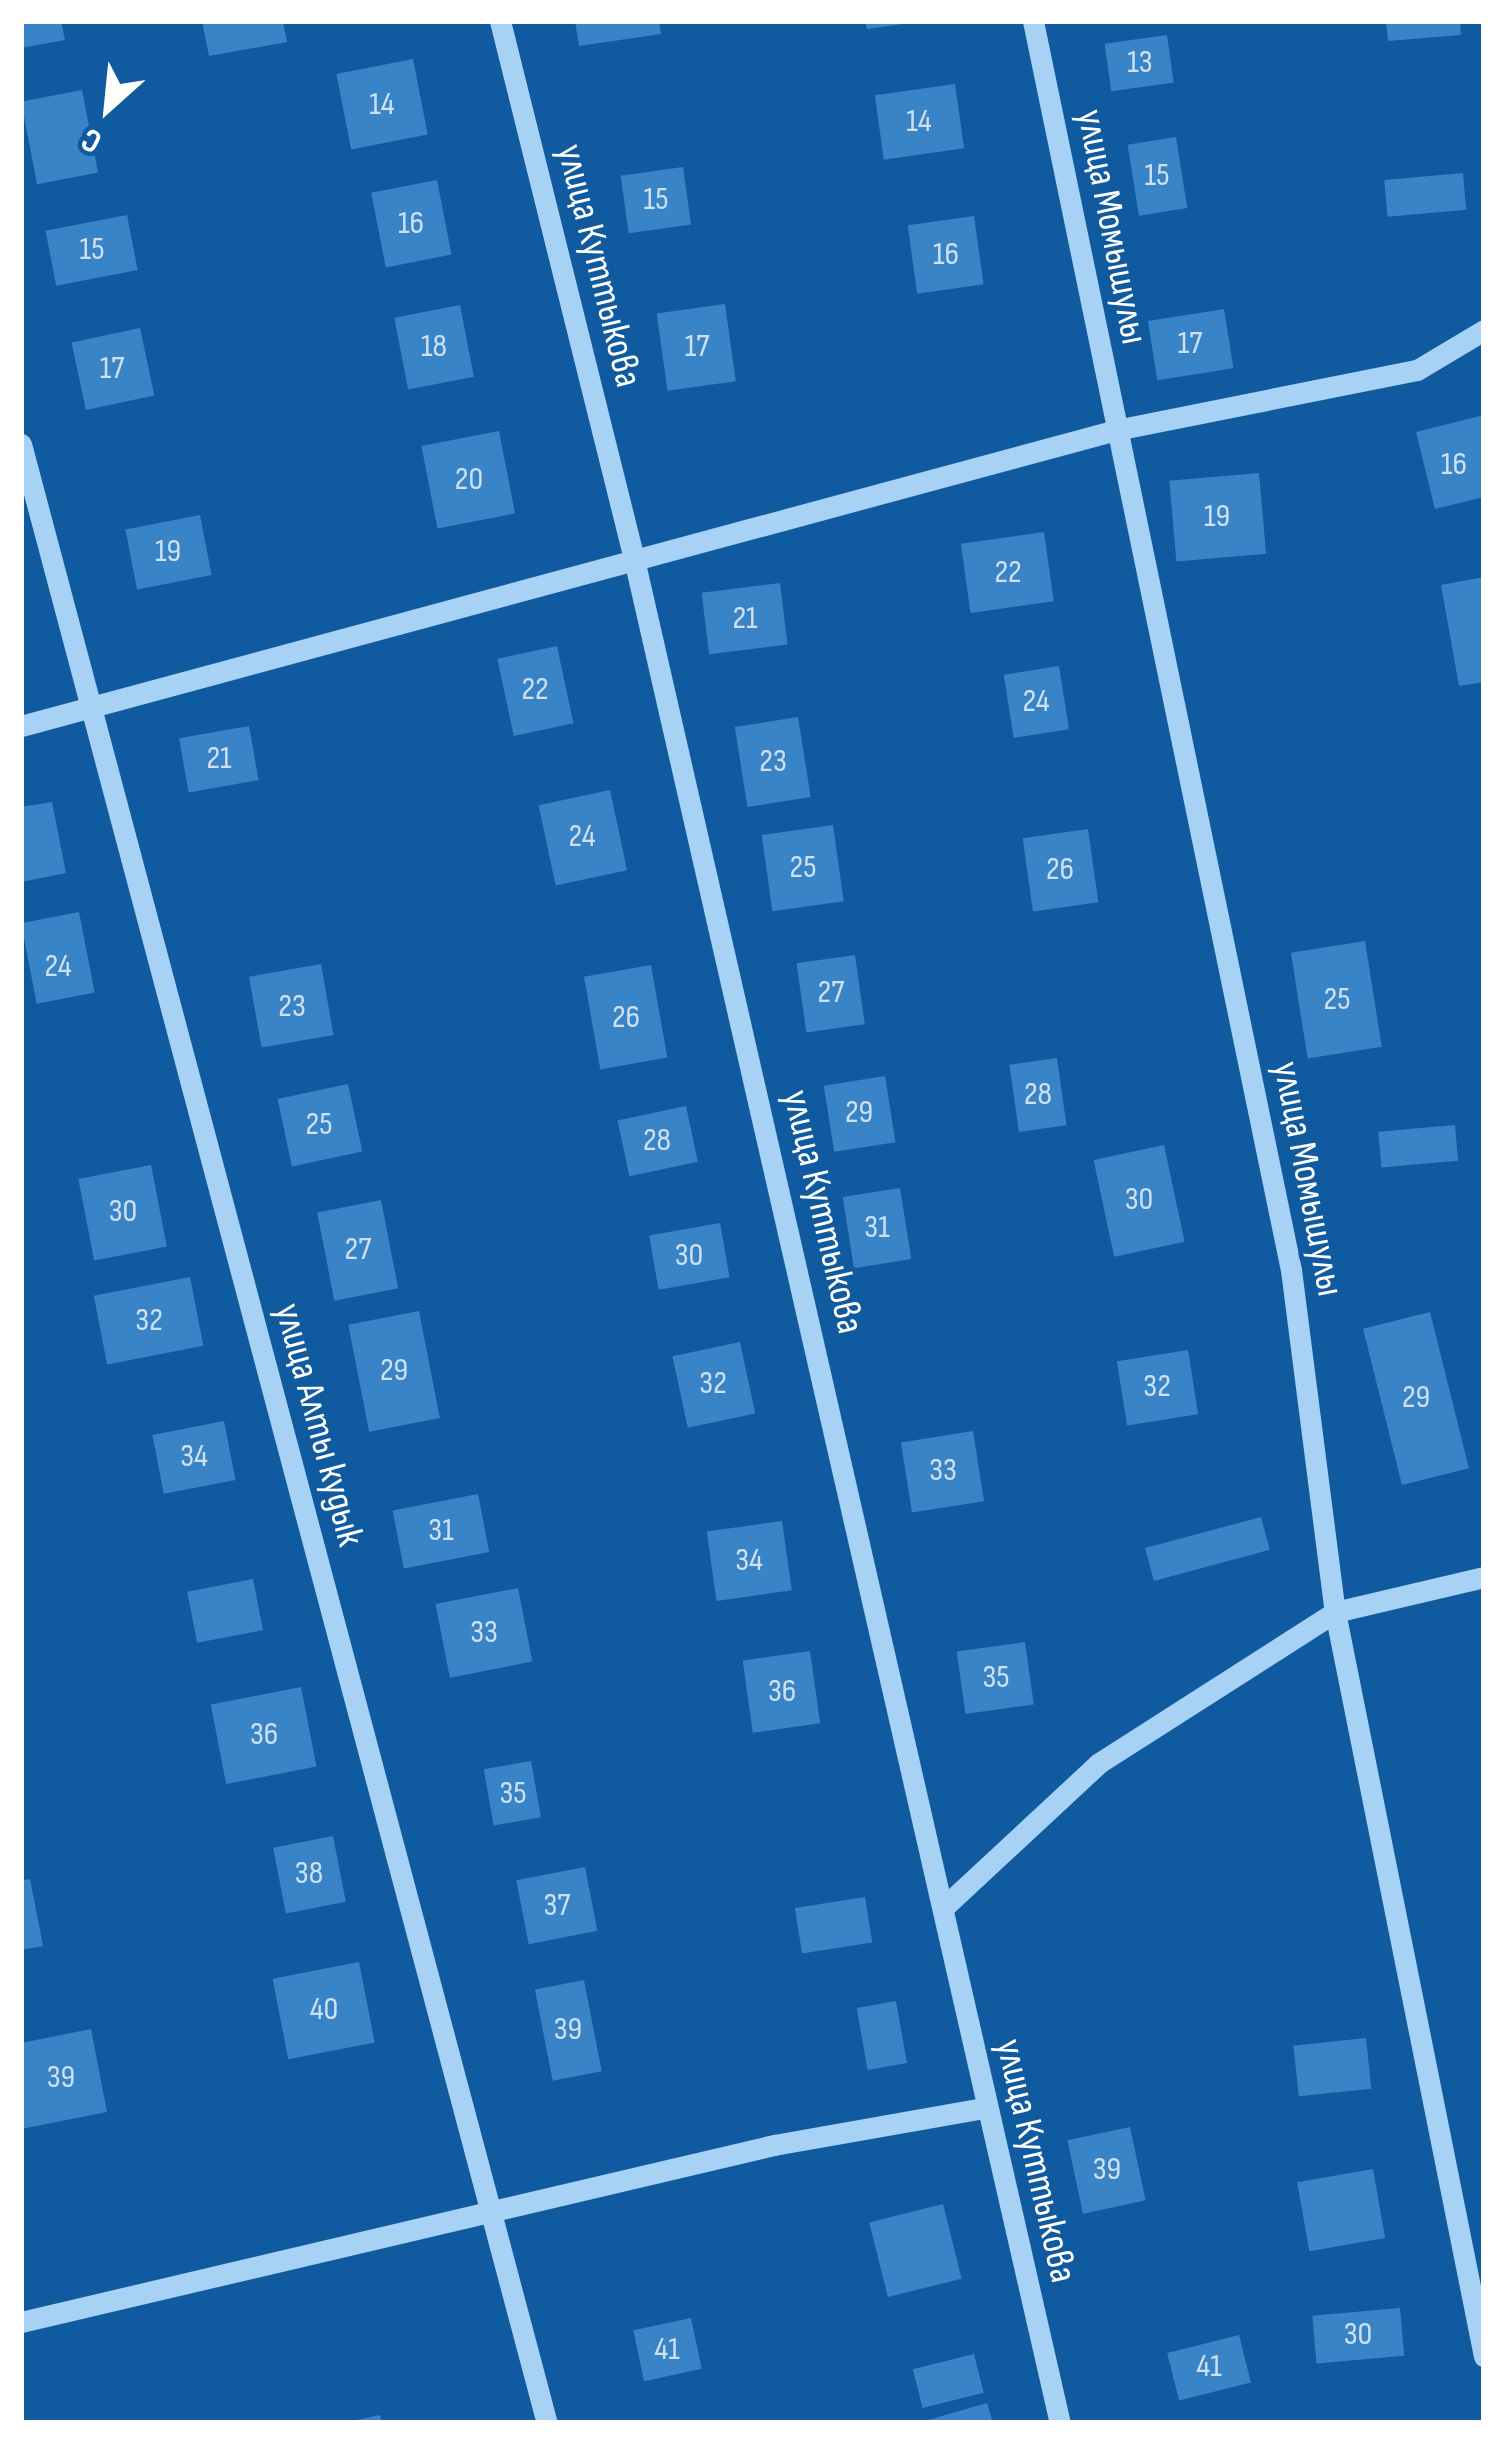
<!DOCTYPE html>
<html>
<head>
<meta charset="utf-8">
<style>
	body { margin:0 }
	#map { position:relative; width:1505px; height:2444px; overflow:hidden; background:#105b9f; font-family:"Sofia Sans Condensed",sans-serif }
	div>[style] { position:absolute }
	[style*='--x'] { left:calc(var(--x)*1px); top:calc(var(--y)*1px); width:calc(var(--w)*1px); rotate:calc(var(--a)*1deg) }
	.building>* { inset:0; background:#3984c6; transform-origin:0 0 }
	.minor>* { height:21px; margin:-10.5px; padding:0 10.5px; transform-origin:10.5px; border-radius:10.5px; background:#a7d1f5 }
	span { translate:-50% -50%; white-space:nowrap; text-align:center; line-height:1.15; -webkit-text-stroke:10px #105b9f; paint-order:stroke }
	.number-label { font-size:33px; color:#cee0f1 }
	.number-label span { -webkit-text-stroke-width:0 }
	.street-label { font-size:39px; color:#fff }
	.frame { position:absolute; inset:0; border:24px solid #fff; pointer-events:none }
	.north { position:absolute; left:48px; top:48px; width:120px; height:120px; -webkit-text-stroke:9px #105b9f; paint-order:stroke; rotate:207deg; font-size:33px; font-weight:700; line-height:48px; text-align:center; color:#fff }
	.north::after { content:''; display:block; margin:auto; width:42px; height:54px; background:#fff; clip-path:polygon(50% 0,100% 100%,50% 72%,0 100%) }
</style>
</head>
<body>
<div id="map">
	<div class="building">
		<i style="clip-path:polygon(21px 21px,61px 21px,65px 40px,21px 48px)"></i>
		<i style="clip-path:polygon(202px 21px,283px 21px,287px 42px,209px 56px)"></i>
		<i style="clip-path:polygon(575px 21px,659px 21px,661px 34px,579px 46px)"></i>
		<i style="clip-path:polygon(865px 21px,903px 21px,903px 24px,867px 29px)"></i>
		<i style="clip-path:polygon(1386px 21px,1460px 21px,1461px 35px,1388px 41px)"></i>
		<i style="left:1167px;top:35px;width:48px;height:63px;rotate:82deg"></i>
		<i style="left:413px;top:59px;width:77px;height:78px;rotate:79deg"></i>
		<i style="left:955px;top:84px;width:65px;height:81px;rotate:82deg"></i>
		<i style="left:82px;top:90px;width:84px;height:62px;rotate:79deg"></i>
		<i style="left:1176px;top:137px;width:72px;height:49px;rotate:81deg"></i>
		<i style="left:683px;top:167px;width:58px;height:63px;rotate:82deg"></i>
		<i style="left:1463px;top:173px;width:37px;height:79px;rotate:85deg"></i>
		<i style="left:437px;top:180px;width:76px;height:67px;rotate:79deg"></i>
		<i style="left:127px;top:215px;width:56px;height:83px;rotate:79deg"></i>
		<i style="left:974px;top:216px;width:69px;height:67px;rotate:82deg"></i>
		<i style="left:725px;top:304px;width:78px;height:69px;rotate:82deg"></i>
		<i style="left:460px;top:305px;width:73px;height:67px;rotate:79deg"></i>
		<i style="left:1224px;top:309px;width:60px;height:77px;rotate:81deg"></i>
		<i style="left:140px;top:328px;width:69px;height:70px;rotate:78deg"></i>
		<i style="clip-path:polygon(1484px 415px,1484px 497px,1435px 509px,1416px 432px)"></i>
		<i style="left:499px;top:431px;width:84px;height:79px;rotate:79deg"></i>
		<i style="left:1259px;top:473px;width:81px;height:90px;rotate:85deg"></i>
		<i style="left:200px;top:515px;width:61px;height:76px;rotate:79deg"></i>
		<i style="left:1044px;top:532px;width:70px;height:84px;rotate:82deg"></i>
		<i style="clip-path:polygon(1484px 577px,1484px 682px,1459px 686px,1441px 585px)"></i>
		<i style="left:780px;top:583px;width:62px;height:79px;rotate:83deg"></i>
		<i style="left:557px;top:646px;width:79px;height:61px;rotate:78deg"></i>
		<i style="left:1059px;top:666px;width:64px;height:56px;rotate:81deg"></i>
		<i style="left:798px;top:717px;width:81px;height:64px;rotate:81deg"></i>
		<i style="left:249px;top:726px;width:55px;height:71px;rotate:80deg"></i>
		<i style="left:610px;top:790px;width:82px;height:73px;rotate:78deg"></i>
		<i style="clip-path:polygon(52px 802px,66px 873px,21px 882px,21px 807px)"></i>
		<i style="left:833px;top:825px;width:77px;height:72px;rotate:82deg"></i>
		<i style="left:1088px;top:829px;width:74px;height:66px;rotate:82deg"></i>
		<i style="left:79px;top:912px;width:82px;height:59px;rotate:79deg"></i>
		<i style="left:1365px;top:941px;width:107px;height:75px;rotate:81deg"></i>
		<i style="left:855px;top:955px;width:70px;height:59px;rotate:82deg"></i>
		<i style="left:321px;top:964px;width:72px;height:73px;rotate:80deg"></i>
		<i style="left:651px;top:965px;width:94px;height:68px;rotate:80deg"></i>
		<i style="left:1057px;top:1058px;width:68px;height:48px;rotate:82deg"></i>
		<i style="left:885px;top:1076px;width:67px;height:62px;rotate:81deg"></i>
		<i style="left:348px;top:1084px;width:69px;height:72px;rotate:78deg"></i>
		<i style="left:686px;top:1106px;width:57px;height:70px;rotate:78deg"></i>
		<i style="left:1455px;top:1125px;width:36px;height:77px;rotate:85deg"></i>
		<i style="left:1164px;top:1145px;width:99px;height:72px;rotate:78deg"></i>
		<i style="left:151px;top:1165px;width:83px;height:74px;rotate:79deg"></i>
		<i style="left:900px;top:1188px;width:72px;height:58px;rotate:81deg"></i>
		<i style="left:381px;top:1200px;width:90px;height:65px;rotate:79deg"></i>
		<i style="left:720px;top:1223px;width:55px;height:72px;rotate:80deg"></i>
		<i style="left:190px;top:1277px;width:70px;height:98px;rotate:79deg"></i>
		<i style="left:419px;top:1311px;width:109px;height:72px;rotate:79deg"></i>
		<i style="left:1430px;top:1312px;width:161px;height:69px;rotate:76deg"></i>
		<i style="left:740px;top:1342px;width:73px;height:69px;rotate:78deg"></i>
		<i style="left:1188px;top:1350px;width:65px;height:72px;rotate:81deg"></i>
		<i style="left:224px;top:1421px;width:60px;height:73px;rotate:79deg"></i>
		<i style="left:973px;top:1431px;width:71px;height:73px;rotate:81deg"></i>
		<i style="left:478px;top:1494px;width:59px;height:87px;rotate:79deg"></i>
		<i style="left:1261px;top:1517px;width:34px;height:120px;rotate:75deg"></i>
		<i style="left:782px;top:1521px;width:70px;height:76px;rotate:82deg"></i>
		<i style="left:253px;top:1579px;width:52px;height:67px;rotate:79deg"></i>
		<i style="left:518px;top:1588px;width:75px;height:84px;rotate:79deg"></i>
		<i style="left:1025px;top:1642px;width:63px;height:69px;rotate:82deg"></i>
		<i style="left:810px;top:1651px;width:73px;height:68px;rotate:82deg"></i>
		<i style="left:301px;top:1687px;width:81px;height:92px;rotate:79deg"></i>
		<i style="left:531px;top:1761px;width:57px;height:48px;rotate:80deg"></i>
		<i style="left:333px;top:1836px;width:67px;height:61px;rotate:79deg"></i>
		<i style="left:585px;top:1867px;width:65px;height:70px;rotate:79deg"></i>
		<i style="clip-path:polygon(30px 1879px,43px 1946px,21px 1950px,21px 1881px)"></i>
		<i style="left:865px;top:1897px;width:46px;height:71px;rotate:81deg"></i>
		<i style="left:359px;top:1962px;width:82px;height:88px;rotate:79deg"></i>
		<i style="left:584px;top:1980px;width:93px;height:50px;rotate:79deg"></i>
		<i style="left:896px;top:2001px;width:63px;height:40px;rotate:80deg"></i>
		<i style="clip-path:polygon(91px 2029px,107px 2112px,21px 2129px,21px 2043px)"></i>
		<i style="left:1366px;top:2038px;width:51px;height:73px;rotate:84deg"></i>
		<i style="left:1130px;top:2127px;width:75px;height:64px;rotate:78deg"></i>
		<i style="left:1373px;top:2169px;width:70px;height:77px;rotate:80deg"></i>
		<i style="left:943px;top:2204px;width:77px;height:76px;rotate:76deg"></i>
		<i style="left:1400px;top:2308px;width:48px;height:88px;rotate:85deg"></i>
		<i style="left:691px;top:2318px;width:52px;height:59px;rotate:78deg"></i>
		<i style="left:1239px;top:2335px;width:49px;height:74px;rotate:76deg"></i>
		<i style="left:974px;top:2354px;width:40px;height:63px;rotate:76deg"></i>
		<i style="clip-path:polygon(987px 2403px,993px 2423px,922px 2423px,921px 2422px)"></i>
		<i style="clip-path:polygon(380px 2415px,382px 2423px,352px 2423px,352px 2421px)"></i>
	</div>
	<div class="minor">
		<i style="--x:500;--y:21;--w:554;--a:76.01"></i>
		<i style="--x:634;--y:559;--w:1912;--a:77.13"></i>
		<i style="--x:1033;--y:21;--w:1275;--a:78.33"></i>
		<i style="--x:1291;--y:1270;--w:345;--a:82.7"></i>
		<i style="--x:1335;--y:1612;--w:759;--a:78.68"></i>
		<i style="--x:21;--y:444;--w:2048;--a:75.12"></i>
		<i style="--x:21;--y:726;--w:1134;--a:-15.13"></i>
		<i style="--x:1116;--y:430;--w:307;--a:-11.3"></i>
		<i style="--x:1417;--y:370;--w:78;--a:-30.8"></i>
		<i style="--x:943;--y:1908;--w:213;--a:-42.9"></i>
		<i style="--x:1099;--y:1763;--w:280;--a:-32.6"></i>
		<i style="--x:1335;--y:1612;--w:153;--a:-13.2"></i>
		<i style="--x:21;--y:2322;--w:774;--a:-13.23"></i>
		<i style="--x:774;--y:2145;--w:212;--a:-10"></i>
	</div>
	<div class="number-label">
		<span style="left:1140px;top:63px">13</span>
		<span style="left:382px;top:105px">14</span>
		<span style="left:919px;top:122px">14</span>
		<span style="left:1157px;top:176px">15</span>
		<span style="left:656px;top:200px">15</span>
		<span style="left:411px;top:224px">16</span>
		<span style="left:92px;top:250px">15</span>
		<span style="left:946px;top:255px">16</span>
		<span style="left:1190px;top:344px">17</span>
		<span style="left:434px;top:347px">18</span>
		<span style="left:697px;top:347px">17</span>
		<span style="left:112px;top:369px">17</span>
		<span style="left:1454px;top:465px">16</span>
		<span style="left:469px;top:480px">20</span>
		<span style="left:1217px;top:517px">19</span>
		<span style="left:168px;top:552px">19</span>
		<span style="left:1008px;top:573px">22</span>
		<span style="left:745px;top:619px">21</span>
		<span style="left:535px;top:690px">22</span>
		<span style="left:1036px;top:702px">24</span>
		<span style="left:219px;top:759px">21</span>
		<span style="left:773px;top:762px">23</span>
		<span style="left:582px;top:837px">24</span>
		<span style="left:803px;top:868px">25</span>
		<span style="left:1060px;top:870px">26</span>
		<span style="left:58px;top:967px">24</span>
		<span style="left:831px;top:993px">27</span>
		<span style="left:1337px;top:1000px">25</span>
		<span style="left:292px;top:1007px">23</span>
		<span style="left:626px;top:1018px">26</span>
		<span style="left:1038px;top:1095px">28</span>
		<span style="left:859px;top:1113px">29</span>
		<span style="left:319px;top:1125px">25</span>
		<span style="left:657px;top:1141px">28</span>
		<span style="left:1139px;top:1200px">30</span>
		<span style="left:123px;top:1212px">30</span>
		<span style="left:877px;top:1228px">31</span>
		<span style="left:358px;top:1250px">27</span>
		<span style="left:689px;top:1256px">30</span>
		<span style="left:149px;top:1321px">32</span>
		<span style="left:394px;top:1371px">29</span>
		<span style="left:713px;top:1384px">32</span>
		<span style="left:1157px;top:1387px">32</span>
		<span style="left:1416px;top:1398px">29</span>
		<span style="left:194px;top:1457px">34</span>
		<span style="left:943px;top:1471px">33</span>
		<span style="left:441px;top:1531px">31</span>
		<span style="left:749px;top:1561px">34</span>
		<span style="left:484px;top:1633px">33</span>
		<span style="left:996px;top:1678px">35</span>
		<span style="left:782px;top:1692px">36</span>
		<span style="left:264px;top:1735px">36</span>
		<span style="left:513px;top:1794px">35</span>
		<span style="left:309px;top:1874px">38</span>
		<span style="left:557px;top:1906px">37</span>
		<span style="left:324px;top:2010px">40</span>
		<span style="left:568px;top:2030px">39</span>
		<span style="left:61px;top:2078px">39</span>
		<span style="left:1107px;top:2170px">39</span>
		<span style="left:1358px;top:2335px">30</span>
		<span style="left:667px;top:2350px">41</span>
		<span style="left:1209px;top:2367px">41</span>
	</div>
	<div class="street-label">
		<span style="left:1111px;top:227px;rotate:79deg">улица Момышулы</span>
		<span style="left:598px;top:266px;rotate:76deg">улица Куттыкова</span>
		<span style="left:1307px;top:1179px;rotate:79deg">улица Момышулы</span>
		<span style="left:822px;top:1212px;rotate:77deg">улица Куттыкова</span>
		<span style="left:318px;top:1425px;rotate:75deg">улица Алты кудык</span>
		<span style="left:1035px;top:2161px;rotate:77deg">улица Куттыкова</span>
	</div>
	<div class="frame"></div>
	<div class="north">С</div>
</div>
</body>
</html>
